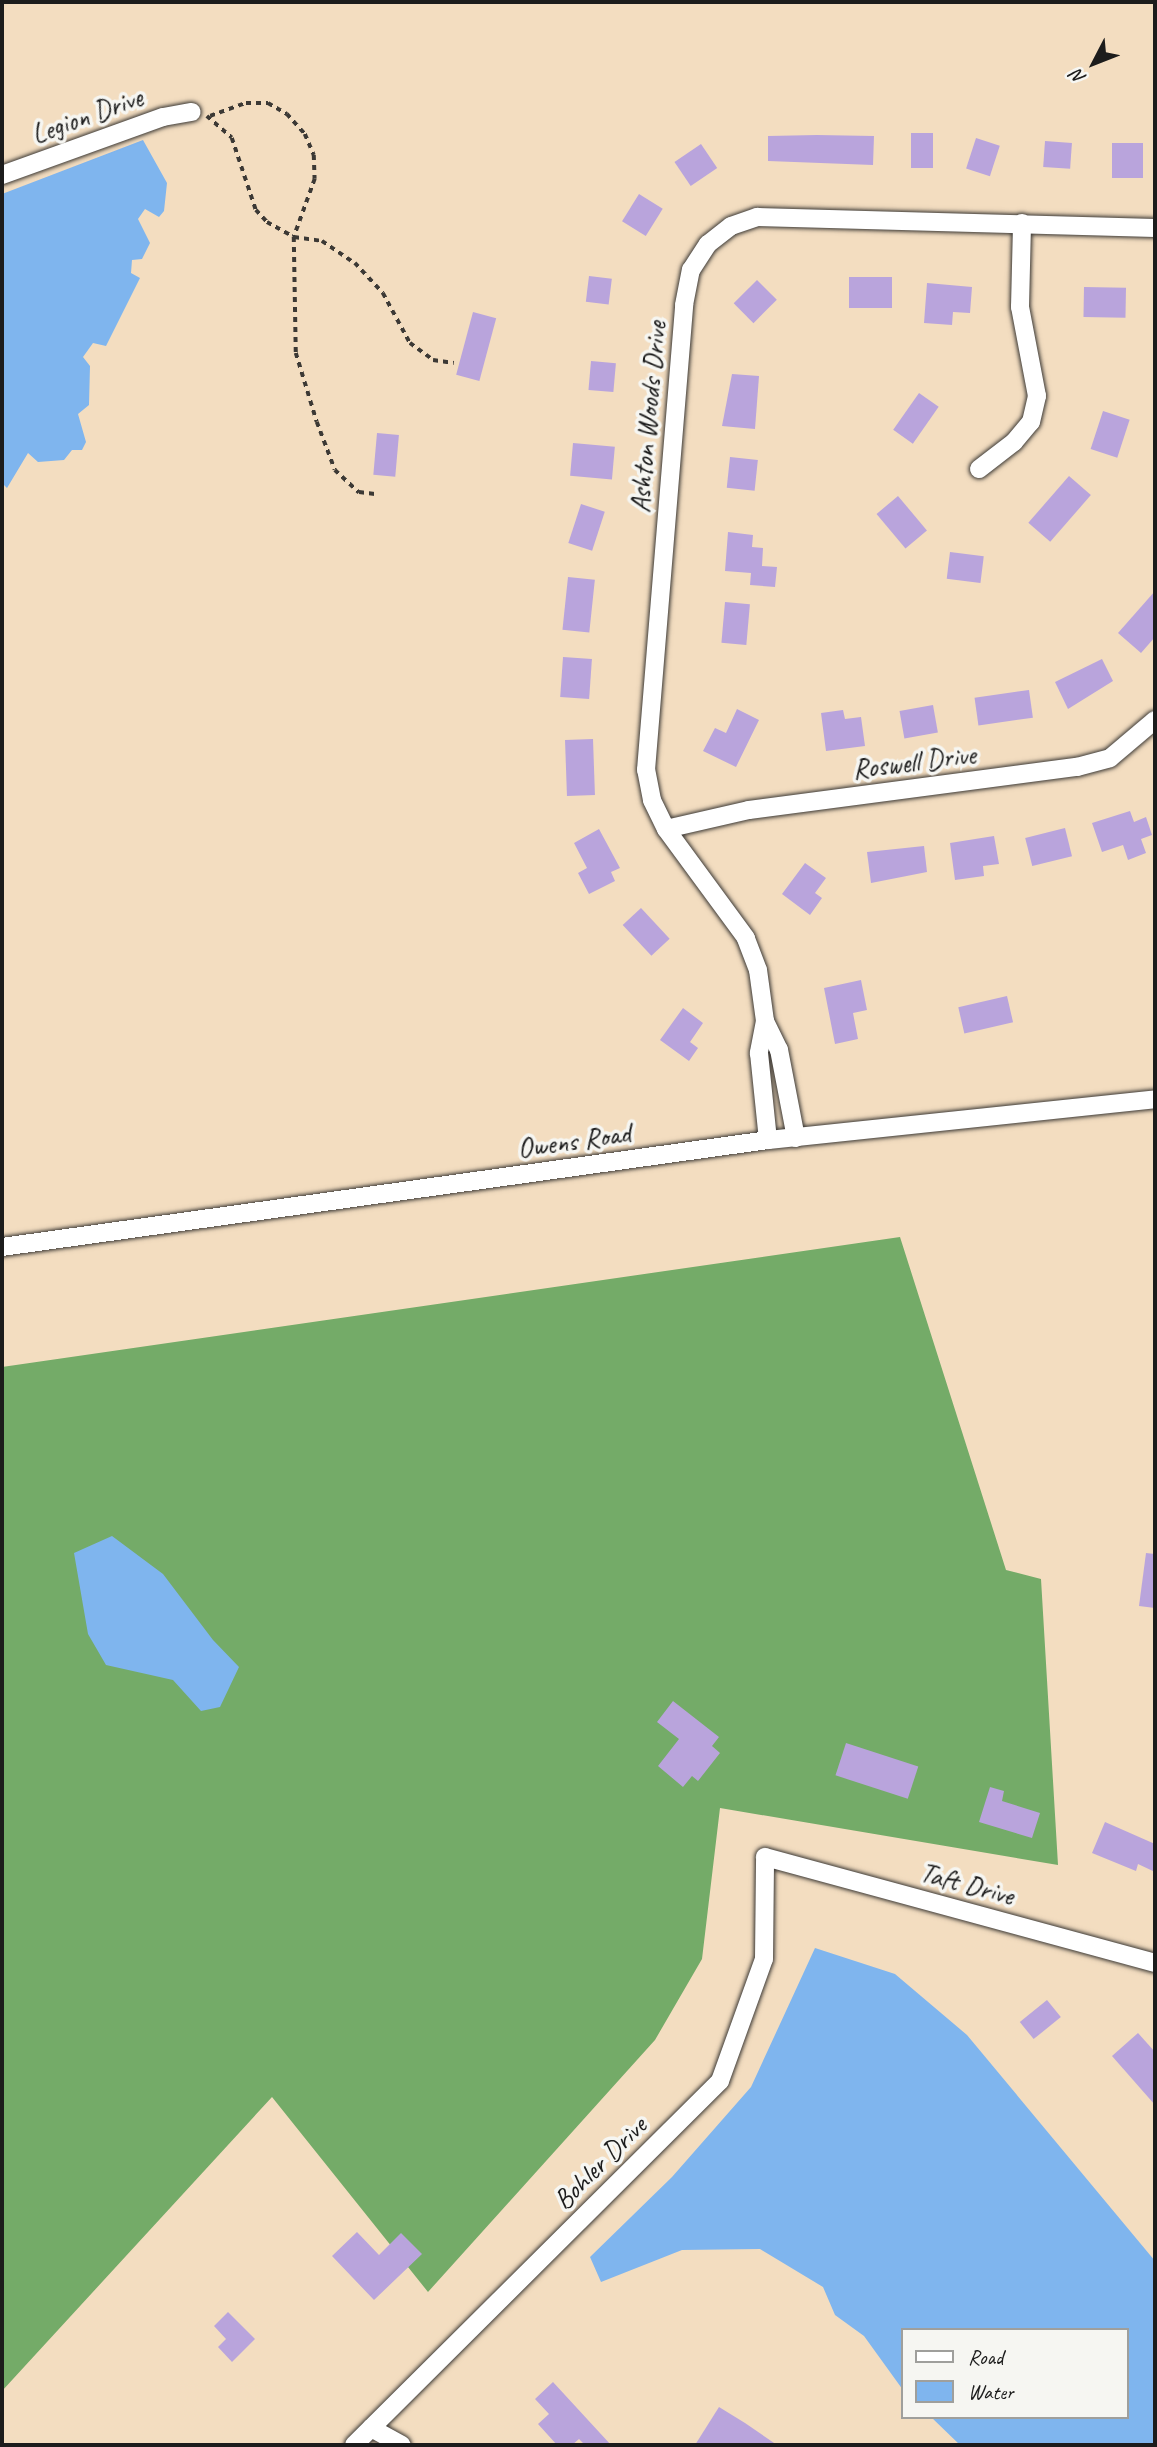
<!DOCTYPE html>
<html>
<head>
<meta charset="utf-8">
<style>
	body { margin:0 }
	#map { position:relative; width:1157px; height:2447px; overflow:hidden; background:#f3ddc0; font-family:Caveat,sans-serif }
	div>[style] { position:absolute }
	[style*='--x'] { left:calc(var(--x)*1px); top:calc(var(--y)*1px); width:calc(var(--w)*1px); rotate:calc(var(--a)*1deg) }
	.forest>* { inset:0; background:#74ab68 }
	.water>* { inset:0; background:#7fb5ee }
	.building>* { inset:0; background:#b9a4dc; transform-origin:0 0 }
	.path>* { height:3.5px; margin-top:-1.75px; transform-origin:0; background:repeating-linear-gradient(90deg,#3c3935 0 5px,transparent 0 10px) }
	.roads { filter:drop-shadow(0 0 2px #3c3935) drop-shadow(0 0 2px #3c3935) }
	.minor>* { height:18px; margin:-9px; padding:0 9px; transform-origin:9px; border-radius:9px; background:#fff }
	span { translate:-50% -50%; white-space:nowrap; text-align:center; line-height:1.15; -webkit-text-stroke:7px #f6f6f2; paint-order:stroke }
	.street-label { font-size:28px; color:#1c1c1c }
	.frame { position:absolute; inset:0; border:4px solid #1c1c1c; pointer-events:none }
	.legend { position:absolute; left:901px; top:2328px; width:228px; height:91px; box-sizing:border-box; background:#f6f6f2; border:2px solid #9f9f9c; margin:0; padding:9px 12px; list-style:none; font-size:21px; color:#1c1c1c }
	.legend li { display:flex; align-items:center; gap:14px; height:35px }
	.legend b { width:35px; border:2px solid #9f9f9c }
	.north { position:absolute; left:1059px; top:28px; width:70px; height:70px; -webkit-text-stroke:5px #f6f6f2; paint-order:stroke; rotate:228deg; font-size:19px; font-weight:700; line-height:28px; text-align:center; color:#1c1c1c }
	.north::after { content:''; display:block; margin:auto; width:24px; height:32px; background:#1c1c1c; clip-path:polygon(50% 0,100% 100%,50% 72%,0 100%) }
</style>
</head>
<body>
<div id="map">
	<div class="forest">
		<i style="clip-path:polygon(900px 1237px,1006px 1570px,1041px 1579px,1058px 1865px,720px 1808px,702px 1959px,655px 2040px,428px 2292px,272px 2097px,2px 2391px,2px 1367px)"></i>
	</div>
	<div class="water">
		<i style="clip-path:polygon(143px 140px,167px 183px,164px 211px,159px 217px,145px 209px,138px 219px,150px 243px,142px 259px,132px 260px,131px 273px,140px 278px,106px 346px,93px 343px,83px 357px,90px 366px,89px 405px,78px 414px,86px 442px,82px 450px,72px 450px,64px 460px,38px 462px,28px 453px,7px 488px,2px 483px,2px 194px)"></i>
		<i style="clip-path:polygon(112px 1536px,163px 1574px,213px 1640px,239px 1667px,220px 1707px,201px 1711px,173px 1680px,106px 1665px,88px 1634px,74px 1553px)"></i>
		<i style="clip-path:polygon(815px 1948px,895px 1974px,967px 2035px,1155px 2261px,1155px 2445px,960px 2445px,931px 2417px,1127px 2417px,1127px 2330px,903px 2330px,903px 2390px,864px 2336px,835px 2315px,823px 2287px,760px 2249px,682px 2250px,601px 2282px,590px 2257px,672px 2177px,751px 2087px)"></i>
	</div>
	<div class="building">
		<i style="left:911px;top:133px;width:22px;height:35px"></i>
		<i style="clip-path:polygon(817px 135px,874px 136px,873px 165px,768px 161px,768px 136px)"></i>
		<i style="left:976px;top:138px;width:25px;height:32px;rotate:18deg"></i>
		<i style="left:1045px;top:141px;width:27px;height:26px;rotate:4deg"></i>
		<i style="left:1112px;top:143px;width:31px;height:35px"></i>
		<i style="left:701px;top:144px;width:29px;height:32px;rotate:56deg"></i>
		<i style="left:639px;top:194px;width:28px;height:32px;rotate:32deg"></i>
		<i style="left:589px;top:276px;width:23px;height:26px;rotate:7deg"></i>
		<i style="left:892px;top:277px;width:31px;height:43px;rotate:90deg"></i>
		<i style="left:757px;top:280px;width:28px;height:33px;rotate:45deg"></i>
		<i style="clip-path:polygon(927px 283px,972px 287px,970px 313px,953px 312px,952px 325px,924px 323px)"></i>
		<i style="left:1084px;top:287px;width:42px;height:30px;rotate:1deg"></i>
		<i style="left:473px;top:312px;width:24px;height:65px;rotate:15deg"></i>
		<i style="left:591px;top:361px;width:25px;height:29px;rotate:5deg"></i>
		<i style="clip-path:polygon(732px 374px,759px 376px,755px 429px,722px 426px)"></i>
		<i style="left:919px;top:393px;width:24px;height:45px;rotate:35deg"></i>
		<i style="left:1103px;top:411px;width:28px;height:40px;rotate:18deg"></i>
		<i style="left:377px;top:433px;width:22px;height:42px;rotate:5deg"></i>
		<i style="left:573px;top:443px;width:42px;height:33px;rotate:5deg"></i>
		<i style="left:730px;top:457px;width:28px;height:31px;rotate:6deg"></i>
		<i style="left:1069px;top:476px;width:29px;height:62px;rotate:41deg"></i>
		<i style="left:898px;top:496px;width:45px;height:28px;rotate:50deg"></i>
		<i style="left:581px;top:504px;width:25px;height:41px;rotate:18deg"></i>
		<i style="clip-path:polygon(728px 532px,753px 535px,752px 547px,763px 548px,762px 566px,777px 567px,775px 587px,750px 585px,751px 573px,725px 571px)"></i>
		<i style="left:950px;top:552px;width:34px;height:27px;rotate:7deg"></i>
		<i style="left:568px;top:577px;width:27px;height:53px;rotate:6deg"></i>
		<i style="clip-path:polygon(1155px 591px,1155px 637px,1141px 653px,1118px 633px)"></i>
		<i style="left:725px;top:602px;width:25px;height:41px;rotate:5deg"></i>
		<i style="left:563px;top:657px;width:29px;height:40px;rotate:4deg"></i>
		<i style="clip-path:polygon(1102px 659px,1113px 681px,1068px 709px,1055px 682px)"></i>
		<i style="left:1029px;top:690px;width:28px;height:55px;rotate:82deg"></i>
		<i style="left:933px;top:705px;width:28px;height:34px;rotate:80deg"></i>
		<i style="clip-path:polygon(737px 709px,759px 720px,736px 767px,703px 751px,715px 728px,726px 733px)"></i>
		<i style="clip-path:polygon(843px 710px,845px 719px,861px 717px,865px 746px,826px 751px,821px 713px)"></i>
		<i style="left:593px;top:739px;width:56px;height:28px;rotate:88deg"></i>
		<i style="clip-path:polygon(1130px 811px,1134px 822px,1146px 817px,1152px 835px,1141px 839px,1146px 853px,1128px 860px,1123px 845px,1102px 852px,1092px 823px)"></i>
		<i style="left:1065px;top:828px;width:29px;height:41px;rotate:76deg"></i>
		<i style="clip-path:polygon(599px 829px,620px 868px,611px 872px,615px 881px,589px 894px,578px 873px,587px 868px,574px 843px)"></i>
		<i style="clip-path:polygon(994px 836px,999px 864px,983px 866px,984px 876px,955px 880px,950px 843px)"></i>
		<i style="clip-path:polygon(924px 846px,927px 872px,871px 883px,867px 852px)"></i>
		<i style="clip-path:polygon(805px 863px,826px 878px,815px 893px,822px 898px,810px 915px,782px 894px)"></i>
		<i style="left:641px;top:908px;width:42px;height:25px;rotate:47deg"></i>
		<i style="clip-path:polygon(861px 980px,867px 1010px,853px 1013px,858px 1039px,835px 1044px,824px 988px)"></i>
		<i style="left:1007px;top:996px;width:27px;height:50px;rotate:77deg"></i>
		<i style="clip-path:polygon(683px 1008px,703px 1023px,690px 1042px,698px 1048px,689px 1061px,660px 1040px)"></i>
		<i style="clip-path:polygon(1146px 1553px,1155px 1554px,1155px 1608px,1139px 1606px)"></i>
		<i style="clip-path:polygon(673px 1701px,719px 1737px,712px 1746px,720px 1753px,698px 1781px,692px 1776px,683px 1787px,658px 1766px,679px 1739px,657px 1722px)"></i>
		<i style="left:846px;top:1743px;width:76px;height:34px;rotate:18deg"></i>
		<i style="clip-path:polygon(990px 1787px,1004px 1791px,1002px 1801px,1040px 1813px,1032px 1838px,979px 1822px)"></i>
		<i style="clip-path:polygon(1105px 1822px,1155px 1844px,1155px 1872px,1138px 1864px,1136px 1871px,1092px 1853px)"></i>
		<i style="left:1047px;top:2000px;width:22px;height:35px;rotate:51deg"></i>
		<i style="clip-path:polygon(1138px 2033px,1155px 2052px,1155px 2105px,1112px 2056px)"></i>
		<i style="clip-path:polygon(357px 2232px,379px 2255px,401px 2233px,422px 2254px,374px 2300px,332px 2256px)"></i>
		<i style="clip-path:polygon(228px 2312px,255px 2339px,232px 2362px,218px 2347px,226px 2339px,214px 2326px)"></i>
		<i style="clip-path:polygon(553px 2382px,611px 2445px,585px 2445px,579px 2439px,572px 2445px,557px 2445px,538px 2424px,549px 2414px,535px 2399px)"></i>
		<i style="clip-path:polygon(719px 2407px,745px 2423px,777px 2445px,695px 2445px)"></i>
	</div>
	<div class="path">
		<i style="--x:207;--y:116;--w:33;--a:41"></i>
		<i style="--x:232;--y:138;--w:76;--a:71.6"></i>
		<i style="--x:256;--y:210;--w:16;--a:47"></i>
		<i style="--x:267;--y:222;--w:31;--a:29"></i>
		<i style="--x:294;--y:237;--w:116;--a:89"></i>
		<i style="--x:296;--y:353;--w:72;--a:73.1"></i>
		<i style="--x:317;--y:422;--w:51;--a:69.4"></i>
		<i style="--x:335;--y:470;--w:33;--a:43"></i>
		<i style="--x:359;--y:492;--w:16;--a:7"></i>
		<i style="--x:210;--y:116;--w:38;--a:-20"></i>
		<i style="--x:246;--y:103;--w:22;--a:0"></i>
		<i style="--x:268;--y:103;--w:22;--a:30"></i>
		<i style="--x:287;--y:114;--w:27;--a:48"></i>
		<i style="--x:305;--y:134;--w:23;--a:67"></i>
		<i style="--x:314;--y:155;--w:24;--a:88"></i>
		<i style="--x:315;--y:179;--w:62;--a:109.9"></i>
		<i style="--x:294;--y:237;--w:28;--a:8"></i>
		<i style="--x:322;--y:241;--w:40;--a:34"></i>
		<i style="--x:355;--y:263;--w:41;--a:47"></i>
		<i style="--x:383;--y:293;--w:57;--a:61.6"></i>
		<i style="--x:410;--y:343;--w:29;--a:36"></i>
		<i style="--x:433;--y:360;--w:21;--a:8"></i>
	</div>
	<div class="roads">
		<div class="minor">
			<i style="--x:2;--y:175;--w:171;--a:-19.8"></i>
			<i style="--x:163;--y:117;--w:29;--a:-10"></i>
			<i style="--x:979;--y:469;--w:44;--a:-37.6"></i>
			<i style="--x:1014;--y:442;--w:26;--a:-50"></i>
			<i style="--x:1031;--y:422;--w:27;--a:-77"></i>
			<i style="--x:1037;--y:396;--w:91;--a:-100.8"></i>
			<i style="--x:1020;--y:307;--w:84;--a:-88.6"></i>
			<i style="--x:666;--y:829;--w:85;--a:-12.9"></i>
			<i style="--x:749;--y:810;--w:331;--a:-7.5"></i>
			<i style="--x:1077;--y:767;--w:34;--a:-15"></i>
			<i style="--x:1110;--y:758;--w:59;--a:-40.2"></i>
			<i style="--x:765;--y:1021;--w:33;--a:101"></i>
			<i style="--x:759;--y:1053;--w:87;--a:84.1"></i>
			<i style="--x:796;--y:1138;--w:90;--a:-100.9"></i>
			<i style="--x:779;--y:1050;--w:32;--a:-116"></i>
			<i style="--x:765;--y:1021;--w:51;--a:-97.8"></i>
			<i style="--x:758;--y:970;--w:34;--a:-111"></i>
			<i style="--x:746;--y:938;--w:135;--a:-126.3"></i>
			<i style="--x:666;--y:829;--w:32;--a:-116"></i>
			<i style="--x:652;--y:800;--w:31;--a:-101"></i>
			<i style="--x:646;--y:770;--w:467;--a:-85.3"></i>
			<i style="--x:684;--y:305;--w:36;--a:-79"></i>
			<i style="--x:691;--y:270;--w:31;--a:-57"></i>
			<i style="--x:708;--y:244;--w:29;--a:-38"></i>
			<i style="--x:731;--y:226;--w:28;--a:-19"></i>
			<i style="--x:757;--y:217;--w:398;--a:1.6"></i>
			<i style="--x:2;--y:1247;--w:773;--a:-7.95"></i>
			<i style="--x:768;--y:1140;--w:389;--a:-6"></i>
			<i style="--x:371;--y:2428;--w:35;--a:29"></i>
			<i style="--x:354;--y:2445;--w:516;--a:-44.84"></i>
			<i style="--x:720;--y:2081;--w:130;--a:-70.2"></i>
			<i style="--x:764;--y:1959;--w:102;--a:-89.4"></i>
			<i style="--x:765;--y:1857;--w:404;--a:15.2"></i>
		</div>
	</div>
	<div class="street-label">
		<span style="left:87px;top:116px;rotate:-20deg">Legion Drive</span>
		<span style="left:648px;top:417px;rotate:-85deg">Ashton Woods Drive</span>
		<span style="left:914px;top:762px;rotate:-7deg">Roswell Drive</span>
		<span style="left:574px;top:1141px;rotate:-8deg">Owens Road</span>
		<span style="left:967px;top:1884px;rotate:15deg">Taft Drive</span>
		<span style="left:600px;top:2163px;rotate:-45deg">Bohler Drive</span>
	</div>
	<div class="frame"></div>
	<ul class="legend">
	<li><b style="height:9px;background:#fff"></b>Road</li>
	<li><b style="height:19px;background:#7fb5ee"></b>Water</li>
	</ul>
	<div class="north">N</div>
</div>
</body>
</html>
